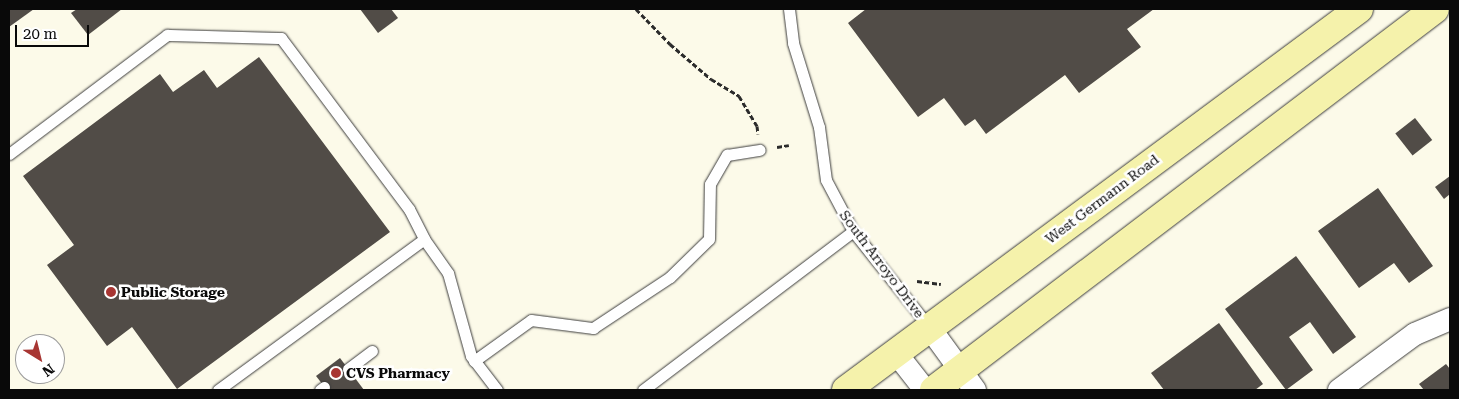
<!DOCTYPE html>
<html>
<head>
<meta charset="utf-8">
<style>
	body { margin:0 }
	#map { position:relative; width:1459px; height:399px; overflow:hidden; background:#fcfae9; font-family:"Roboto Serif",serif }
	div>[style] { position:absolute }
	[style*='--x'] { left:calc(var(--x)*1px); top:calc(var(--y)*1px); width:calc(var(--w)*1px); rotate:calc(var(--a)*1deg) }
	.building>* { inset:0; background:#514c47; transform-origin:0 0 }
	.path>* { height:3px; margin-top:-1.5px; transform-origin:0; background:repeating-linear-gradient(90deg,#2b2b2b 0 5px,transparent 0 7.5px) }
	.roads { filter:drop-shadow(0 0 1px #3c3c3c) drop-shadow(0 0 1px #3c3c3c) }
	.lane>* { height:11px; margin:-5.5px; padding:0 5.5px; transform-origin:5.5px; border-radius:5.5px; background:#fff }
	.street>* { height:22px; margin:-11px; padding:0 11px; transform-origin:11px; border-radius:11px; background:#fff }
	.secondary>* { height:28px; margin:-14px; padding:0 14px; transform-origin:14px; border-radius:14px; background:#f5f2ab }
	.dots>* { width:14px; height:14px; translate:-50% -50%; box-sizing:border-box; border:2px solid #fff; border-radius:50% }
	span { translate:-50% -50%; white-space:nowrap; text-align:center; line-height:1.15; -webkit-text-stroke:5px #fff; paint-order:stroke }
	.street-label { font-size:14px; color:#090909 }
	.poi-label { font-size:14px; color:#090909; font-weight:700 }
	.left { translate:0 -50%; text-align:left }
	.frame { position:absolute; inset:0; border:10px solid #090909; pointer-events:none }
	.north { position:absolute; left:15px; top:334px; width:50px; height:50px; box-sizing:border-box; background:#fff; border:1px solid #9d9d9d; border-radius:50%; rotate:144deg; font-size:14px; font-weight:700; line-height:20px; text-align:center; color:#090909 }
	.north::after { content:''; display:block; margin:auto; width:18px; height:22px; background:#a83633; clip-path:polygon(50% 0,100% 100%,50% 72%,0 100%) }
	.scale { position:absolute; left:15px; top:25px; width:74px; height:22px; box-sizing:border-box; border:2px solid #090909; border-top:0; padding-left:6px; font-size:15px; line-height:18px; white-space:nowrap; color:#090909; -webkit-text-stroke:4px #fff; paint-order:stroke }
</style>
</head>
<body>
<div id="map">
	<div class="building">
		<i style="clip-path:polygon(9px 9px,34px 9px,9px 27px)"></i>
		<i style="clip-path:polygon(77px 9px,122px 9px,88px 35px,71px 13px)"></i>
		<i style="clip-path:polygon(360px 9px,391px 9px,398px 18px,378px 33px)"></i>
		<i style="clip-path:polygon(866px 9px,1154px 9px,1127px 29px,1141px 47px,1079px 93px,1065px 75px,986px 134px,975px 119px,965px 126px,944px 98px,918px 117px,848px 23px)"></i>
		<i style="clip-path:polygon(259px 57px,390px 232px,177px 389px,132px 327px,107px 346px,47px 265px,74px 245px,23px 176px,160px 74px,173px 92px,204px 70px,217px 88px)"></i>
		<i style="left:1415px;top:118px;width:28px;height:25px;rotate:52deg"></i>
		<i style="clip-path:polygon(1450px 176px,1450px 194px,1444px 199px,1435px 187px)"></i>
		<i style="clip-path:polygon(1378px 188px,1433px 266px,1409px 283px,1394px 263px,1359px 288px,1318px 231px)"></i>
		<i style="clip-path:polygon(1296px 256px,1356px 337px,1333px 354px,1310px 322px,1289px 337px,1313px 370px,1286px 390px,1225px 309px)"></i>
		<i style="clip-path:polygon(1219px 323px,1263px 384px,1255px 390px,1164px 390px,1151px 373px)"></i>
		<i style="clip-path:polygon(340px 358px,364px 390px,327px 390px,316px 376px)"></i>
		<i style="clip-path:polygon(1446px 364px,1450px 369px,1450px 390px,1424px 390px,1419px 384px)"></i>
	</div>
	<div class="path">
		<i style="--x:636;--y:9;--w:49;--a:45.8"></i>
		<i style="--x:670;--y:44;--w:54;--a:40.5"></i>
		<i style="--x:711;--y:79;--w:33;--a:31"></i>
		<i style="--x:739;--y:96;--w:35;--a:59"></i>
		<i style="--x:757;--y:126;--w:8;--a:83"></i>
		<i style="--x:777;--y:147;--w:12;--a:-9"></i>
		<i style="--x:917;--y:281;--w:24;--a:7"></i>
	</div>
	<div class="roads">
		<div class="lane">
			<i style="--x:789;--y:9;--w:34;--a:83"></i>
			<i style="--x:793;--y:43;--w:88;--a:72.8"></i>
			<i style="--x:819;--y:127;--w:53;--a:82.5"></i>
			<i style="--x:826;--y:180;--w:58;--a:62.1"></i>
			<i style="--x:853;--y:231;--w:122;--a:51.6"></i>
			<i style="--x:9;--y:154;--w:198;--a:-37"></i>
			<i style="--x:167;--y:35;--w:114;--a:1.5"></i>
			<i style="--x:281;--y:38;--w:214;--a:53.2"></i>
			<i style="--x:409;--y:209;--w:34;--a:63"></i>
			<i style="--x:424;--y:239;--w:42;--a:54.8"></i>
			<i style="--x:448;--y:273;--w:86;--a:74.5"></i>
			<i style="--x:471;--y:356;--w:43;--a:52.6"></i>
			<i style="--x:474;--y:361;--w:70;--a:-35.7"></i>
			<i style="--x:531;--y:320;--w:63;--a:7.4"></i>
			<i style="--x:593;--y:328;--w:92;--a:-33.5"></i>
			<i style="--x:670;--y:277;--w:54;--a:-44.3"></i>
			<i style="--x:709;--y:239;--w:55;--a:-89"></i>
			<i style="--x:710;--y:184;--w:34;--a:-60"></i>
			<i style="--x:727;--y:155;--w:33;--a:-9"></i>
			<i style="--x:348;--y:369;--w:30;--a:-37"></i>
			<i style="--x:218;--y:390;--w:255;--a:-36.2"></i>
			<i style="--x:320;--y:390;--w:5;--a:-37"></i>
			<i style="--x:643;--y:390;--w:263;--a:-37.1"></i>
		</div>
		<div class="street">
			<i style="--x:929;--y:327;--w:78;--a:53.9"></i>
			<i style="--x:896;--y:353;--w:47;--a:51.9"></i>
			<i style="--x:1339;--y:390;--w:94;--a:-36.4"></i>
			<i style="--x:1415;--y:334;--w:38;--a:-23"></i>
		</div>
		<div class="secondary">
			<i style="--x:846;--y:390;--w:639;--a:-36.6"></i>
			<i style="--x:934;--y:390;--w:629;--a:-37.25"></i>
		</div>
	</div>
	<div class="dots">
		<i style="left:111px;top:292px;background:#a83633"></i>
		<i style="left:336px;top:373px;background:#a83633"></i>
	</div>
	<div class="street-label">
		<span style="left:1102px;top:199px;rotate:-37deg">West Germann Road</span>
		<span style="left:882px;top:264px;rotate:53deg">South Arroyo Drive</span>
	</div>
	<div class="poi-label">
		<span class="left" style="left:121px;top:292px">Public Storage</span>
		<span class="left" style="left:346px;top:373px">CVS Pharmacy</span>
	</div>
	<div class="frame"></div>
	<div class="north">N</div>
	<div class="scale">20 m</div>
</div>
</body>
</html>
